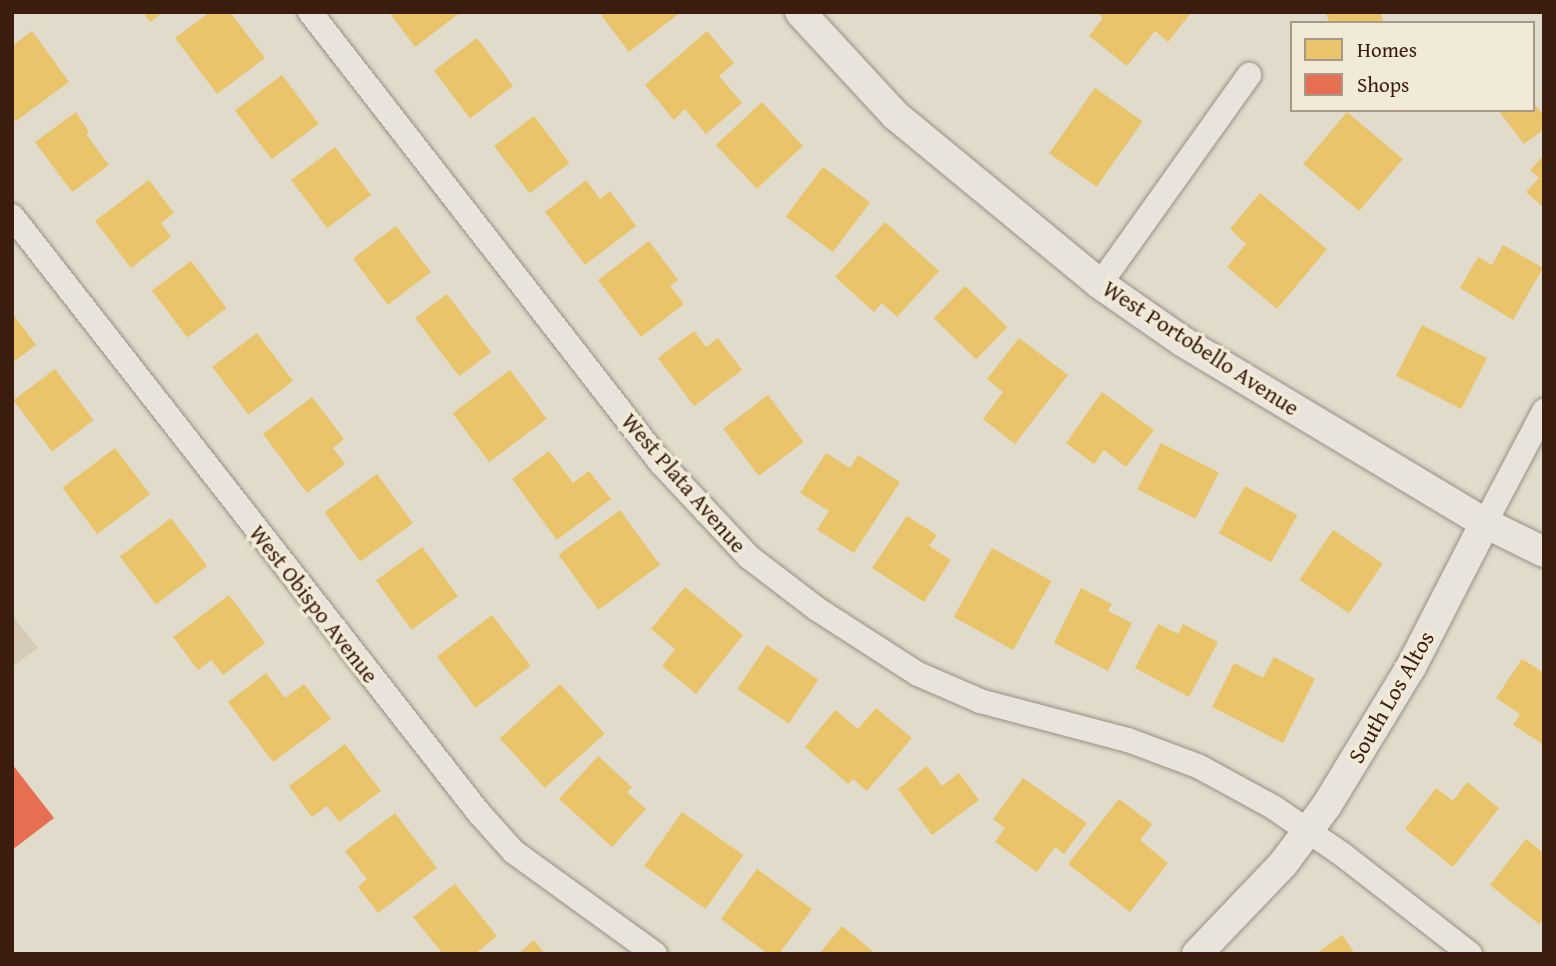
<!DOCTYPE html>
<html>
<head>
<meta charset="utf-8">
<style>
	body { margin:0 }
	#map { position:relative; width:1556px; height:966px; overflow:hidden; background:#e1dbcb; font-family:"Gentium Book Plus",serif }
	div>[style] { position:absolute }
	[style*='--x'] { left:calc(var(--x)*1px); top:calc(var(--y)*1px); width:calc(var(--w)*1px); rotate:calc(var(--a)*1deg) }
	.green>* { inset:0; background:#d5cbb6 }
	.homes>* { inset:0; background:#e9c46a; transform-origin:0 0 }
	.shops>* { inset:0; background:#e76f51 }
	.roads { filter:drop-shadow(0 0 2px #968f84) drop-shadow(0 0 2px #968f84) }
	.minor>* { height:24px; margin:-12px; padding:0 12px; transform-origin:12px; border-radius:12px; background:#e8e4dc }
	.tertiary>* { height:30px; margin:-15px; padding:0 15px; transform-origin:15px; border-radius:15px; background:#e8e4dc }
	span { translate:-50% -50%; white-space:nowrap; text-align:center; line-height:1.15; -webkit-text-stroke:7px #f1ead7; paint-order:stroke }
	.street-label { font-size:23px; color:#3b1d10 }
	.frame { position:absolute; inset:0; border:14px solid #3b1d10; pointer-events:none }
	.legend { position:absolute; left:1290px; top:21px; width:245px; height:91px; box-sizing:border-box; background:#f1ead7; border:2px solid #a89887; margin:0; padding:9px 12px; list-style:none; font-size:21px; color:#3b1d10 }
	.legend li { display:flex; align-items:center; gap:14px; height:35px }
	.legend b { width:35px; border:2px solid #a89887 }
</style>
</head>
<body>
<div id="map">
	<div class="green">
		<i style="clip-path:polygon(12px 615px,38px 648px,12px 667px)"></i>
	</div>
	<div class="homes">
		<i style="clip-path:polygon(143px 12px,163px 12px,150px 22px)"></i>
		<i style="clip-path:polygon(210px 12px,230px 12px,265px 58px,217px 94px,175px 38px)"></i>
		<i style="clip-path:polygon(389px 12px,461px 12px,415px 47px)"></i>
		<i style="clip-path:polygon(599px 12px,681px 12px,629px 52px)"></i>
		<i style="clip-path:polygon(1096px 12px,1188px 12px,1190px 14px,1168px 42px,1155px 31px,1127px 66px,1089px 36px,1103px 18px)"></i>
		<i style="clip-path:polygon(1325px 12px,1380px 12px,1384px 23px,1330px 23px)"></i>
		<i style="clip-path:polygon(32px 31px,69px 82px,16px 121px,12px 116px,12px 46px)"></i>
		<i style="clip-path:polygon(707px 31px,734px 63px,719px 76px,742px 103px,706px 134px,685px 109px,674px 120px,645px 85px)"></i>
		<i style="left:477px;top:38px;width:60px;height:54px;rotate:53deg"></i>
		<i style="left:282px;top:75px;width:61px;height:59px;rotate:53deg"></i>
		<i style="left:1095px;top:88px;width:58px;height:80px;rotate:35deg"></i>
		<i style="left:762px;top:102px;width:60px;height:63px;rotate:47deg"></i>
		<i style="clip-path:polygon(1533px 102px,1544px 116px,1544px 129px,1524px 144px,1498px 110px,1533px 110px)"></i>
		<i style="clip-path:polygon(76px 112px,89px 132px,86px 134px,109px 165px,72px 192px,35px 142px)"></i>
		<i style="left:1347px;top:112px;width:73px;height:68px;rotate:40deg"></i>
		<i style="left:534px;top:116px;width:59px;height:50px;rotate:53deg"></i>
		<i style="left:335px;top:147px;width:60px;height:55px;rotate:53deg"></i>
		<i style="clip-path:polygon(1544px 155px,1544px 208px,1526px 192px,1539px 178px,1530px 170px)"></i>
		<i style="left:823px;top:167px;width:59px;height:62px;rotate:37deg"></i>
		<i style="clip-path:polygon(149px 180px,174px 213px,161px 223px,171px 237px,131px 268px,95px 221px)"></i>
		<i style="clip-path:polygon(586px 180px,600px 199px,610px 191px,636px 226px,585px 265px,545px 212px)"></i>
		<i style="clip-path:polygon(1260px 193px,1327px 249px,1277px 309px,1227px 267px,1246px 244px,1230px 229px)"></i>
		<i style="clip-path:polygon(885px 222px,939px 271px,897px 317px,882px 303px,874px 312px,835px 277px)"></i>
		<i style="left:396px;top:226px;width:58px;height:54px;rotate:53deg"></i>
		<i style="clip-path:polygon(649px 241px,678px 280px,670px 286px,684px 304px,641px 337px,598px 280px)"></i>
		<i style="clip-path:polygon(1503px 245px,1543px 268px,1513px 320px,1460px 288px,1478px 257px,1492px 265px)"></i>
		<i style="left:191px;top:261px;width:59px;height:49px;rotate:53deg"></i>
		<i style="left:965px;top:286px;width:59px;height:45px;rotate:44deg"></i>
		<i style="left:447px;top:294px;width:73px;height:40px;rotate:53deg"></i>
		<i style="clip-path:polygon(12px 313px,36px 345px,12px 363px)"></i>
		<i style="left:1422px;top:325px;width:73px;height:57px;rotate:27deg"></i>
		<i style="clip-path:polygon(694px 331px,706px 347px,718px 338px,742px 370px,694px 406px,658px 358px)"></i>
		<i style="left:257px;top:333px;width:60px;height:56px;rotate:53deg"></i>
		<i style="clip-path:polygon(1019px 338px,1068px 375px,1015px 444px,983px 419px,1003px 392px,987px 379px)"></i>
		<i style="left:55px;top:369px;width:64px;height:52px;rotate:53deg"></i>
		<i style="left:510px;top:370px;width:61px;height:72px;rotate:53deg"></i>
		<i style="clip-path:polygon(1102px 392px,1154px 430px,1126px 467px,1104px 450px,1094px 464px,1066px 443px)"></i>
		<i style="left:768px;top:395px;width:59px;height:56px;rotate:53deg"></i>
		<i style="clip-path:polygon(312px 397px,344px 439px,333px 448px,345px 464px,307px 493px,263px 434px)"></i>
		<i style="left:1161px;top:443px;width:65px;height:52px;rotate:27deg"></i>
		<i style="left:115px;top:448px;width:58px;height:66px;rotate:53deg"></i>
		<i style="clip-path:polygon(549px 451px,573px 483px,589px 471px,611px 499px,557px 540px,512px 479px)"></i>
		<i style="clip-path:polygon(826px 453px,850px 468px,858px 455px,900px 482px,854px 553px,817px 530px,829px 511px,800px 493px)"></i>
		<i style="left:377px;top:474px;width:61px;height:65px;rotate:54deg"></i>
		<i style="left:1245px;top:486px;width:60px;height:54px;rotate:29deg"></i>
		<i style="left:620px;top:510px;width:68px;height:76px;rotate:54deg"></i>
		<i style="clip-path:polygon(907px 516px,937px 535px,929px 546px,951px 560px,924px 602px,872px 568px)"></i>
		<i style="left:171px;top:518px;width:60px;height:64px;rotate:53deg"></i>
		<i style="left:1333px;top:530px;width:60px;height:60px;rotate:34deg"></i>
		<i style="left:422px;top:547px;width:61px;height:57px;rotate:54deg"></i>
		<i style="left:992px;top:548px;width:68px;height:79px;rotate:29deg"></i>
		<i style="clip-path:polygon(685px 587px,743px 635px,696px 694px,662px 666px,675px 649px,651px 629px)"></i>
		<i style="clip-path:polygon(1081px 588px,1112px 604px,1108px 611px,1132px 623px,1108px 671px,1054px 643px)"></i>
		<i style="clip-path:polygon(229px 595px,265px 643px,223px 675px,211px 660px,198px 670px,173px 637px)"></i>
		<i style="left:492px;top:615px;width:64px;height:69px;rotate:53deg"></i>
		<i style="clip-path:polygon(1158px 624px,1178px 634px,1183px 624px,1218px 642px,1189px 697px,1135px 668px)"></i>
		<i style="left:767px;top:645px;width:62px;height:53px;rotate:34deg"></i>
		<i style="clip-path:polygon(1274px 657px,1315px 679px,1283px 743px,1212px 707px,1234px 663px,1263px 678px)"></i>
		<i style="clip-path:polygon(1522px 659px,1544px 673px,1544px 745px,1513px 725px,1520px 714px,1496px 698px)"></i>
		<i style="clip-path:polygon(266px 673px,285px 698px,304px 684px,331px 719px,273px 762px,228px 702px)"></i>
		<i style="left:560px;top:684px;width:67px;height:81px;rotate:48deg"></i>
		<i style="clip-path:polygon(876px 708px,912px 738px,867px 791px,853px 779px,848px 784px,805px 747px,835px 710px,858px 729px)"></i>
		<i style="clip-path:polygon(345px 744px,381px 791px,339px 822px,327px 806px,312px 817px,289px 786px)"></i>
		<i style="clip-path:polygon(598px 756px,632px 787px,627px 792px,646px 809px,612px 847px,559px 799px)"></i>
		<i style="clip-path:polygon(927px 766px,942px 786px,959px 773px,979px 800px,932px 835px,898px 789px)"></i>
		<i style="clip-path:polygon(1023px 778px,1087px 823px,1064px 854px,1055px 847px,1037px 872px,995px 842px,1005px 828px,993px 819px)"></i>
		<i style="clip-path:polygon(1467px 782px,1499px 808px,1453px 867px,1405px 829px,1436px 788px,1453px 801px)"></i>
		<i style="clip-path:polygon(1119px 799px,1152px 824px,1140px 840px,1168px 863px,1130px 912px,1068px 864px)"></i>
		<i style="left:682px;top:812px;width:75px;height:66px;rotate:35deg"></i>
		<i style="clip-path:polygon(395px 813px,437px 868px,378px 913px,358px 887px,367px 879px,345px 851px)"></i>
		<i style="clip-path:polygon(1526px 839px,1544px 853px,1544px 918px,1539px 924px,1490px 885px)"></i>
		<i style="clip-path:polygon(757px 869px,812px 909px,779px 954px,768px 954px,721px 919px)"></i>
		<i style="clip-path:polygon(455px 884px,497px 936px,475px 954px,443px 954px,413px 917px)"></i>
		<i style="clip-path:polygon(842px 926px,876px 954px,819px 954px)"></i>
		<i style="clip-path:polygon(1342px 935px,1355px 954px,1316px 954px)"></i>
		<i style="clip-path:polygon(534px 940px,545px 954px,518px 954px)"></i>
	</div>
	<div class="shops">
		<i style="clip-path:polygon(12px 764px,54px 818px,12px 850px)"></i>
	</div>
	<div class="roads">
		<div class="minor">
			<i style="--x:310;--y:12;--w:571;--a:52.11"></i>
			<i style="--x:661;--y:463;--w:129;--a:46.9"></i>
			<i style="--x:749;--y:557;--w:86;--a:37.4"></i>
			<i style="--x:817;--y:609;--w:120;--a:32.8"></i>
			<i style="--x:918;--y:674;--w:68;--a:23.5"></i>
			<i style="--x:980;--y:701;--w:153;--a:14.8"></i>
			<i style="--x:1128;--y:740;--w:75;--a:20.4"></i>
			<i style="--x:1198;--y:766;--w:85;--a:28.7"></i>
			<i style="--x:1273;--y:807;--w:85;--a:34.4"></i>
			<i style="--x:1343;--y:855;--w:161;--a:37.9"></i>
			<i style="--x:12;--y:216;--w:758;--a:51.97"></i>
			<i style="--x:479;--y:813;--w:52;--a:48.1"></i>
			<i style="--x:514;--y:852;--w:174;--a:35.9"></i>
			<i style="--x:1100;--y:284;--w:257;--a:-54.5"></i>
			<i style="--x:1485;--y:523;--w:127;--a:-62.2"></i>
		</div>
		<div class="tertiary">
			<i style="--x:800;--y:12;--w:140;--a:47.3"></i>
			<i style="--x:895;--y:115;--w:266;--a:39.5"></i>
			<i style="--x:1100;--y:284;--w:100;--a:34.8"></i>
			<i style="--x:1182;--y:341;--w:353;--a:31"></i>
			<i style="--x:1485;--y:523;--w:66;--a:26.2"></i>
			<i style="--x:1197;--y:954;--w:124;--a:-46.3"></i>
			<i style="--x:1283;--y:864;--w:74;--a:-53.3"></i>
			<i style="--x:1327;--y:805;--w:162;--a:-58.7"></i>
			<i style="--x:1411;--y:667;--w:162;--a:-62.8"></i>
		</div>
	</div>
	<div class="street-label">
		<span style="left:1201px;top:348px;rotate:33deg">West Portobello Avenue</span>
		<span style="left:684px;top:483px;rotate:49deg">West Plata Avenue</span>
		<span style="left:314px;top:604px;rotate:52deg">West Obispo Avenue</span>
		<span style="left:1391px;top:697px;rotate:-60deg">South Los Altos</span>
	</div>
	<div class="frame"></div>
	<ul class="legend">
	<li><b style="height:19px;background:#e9c46a"></b>Homes</li>
	<li><b style="height:19px;background:#e76f51"></b>Shops</li>
	</ul>
</div>
</body>
</html>
